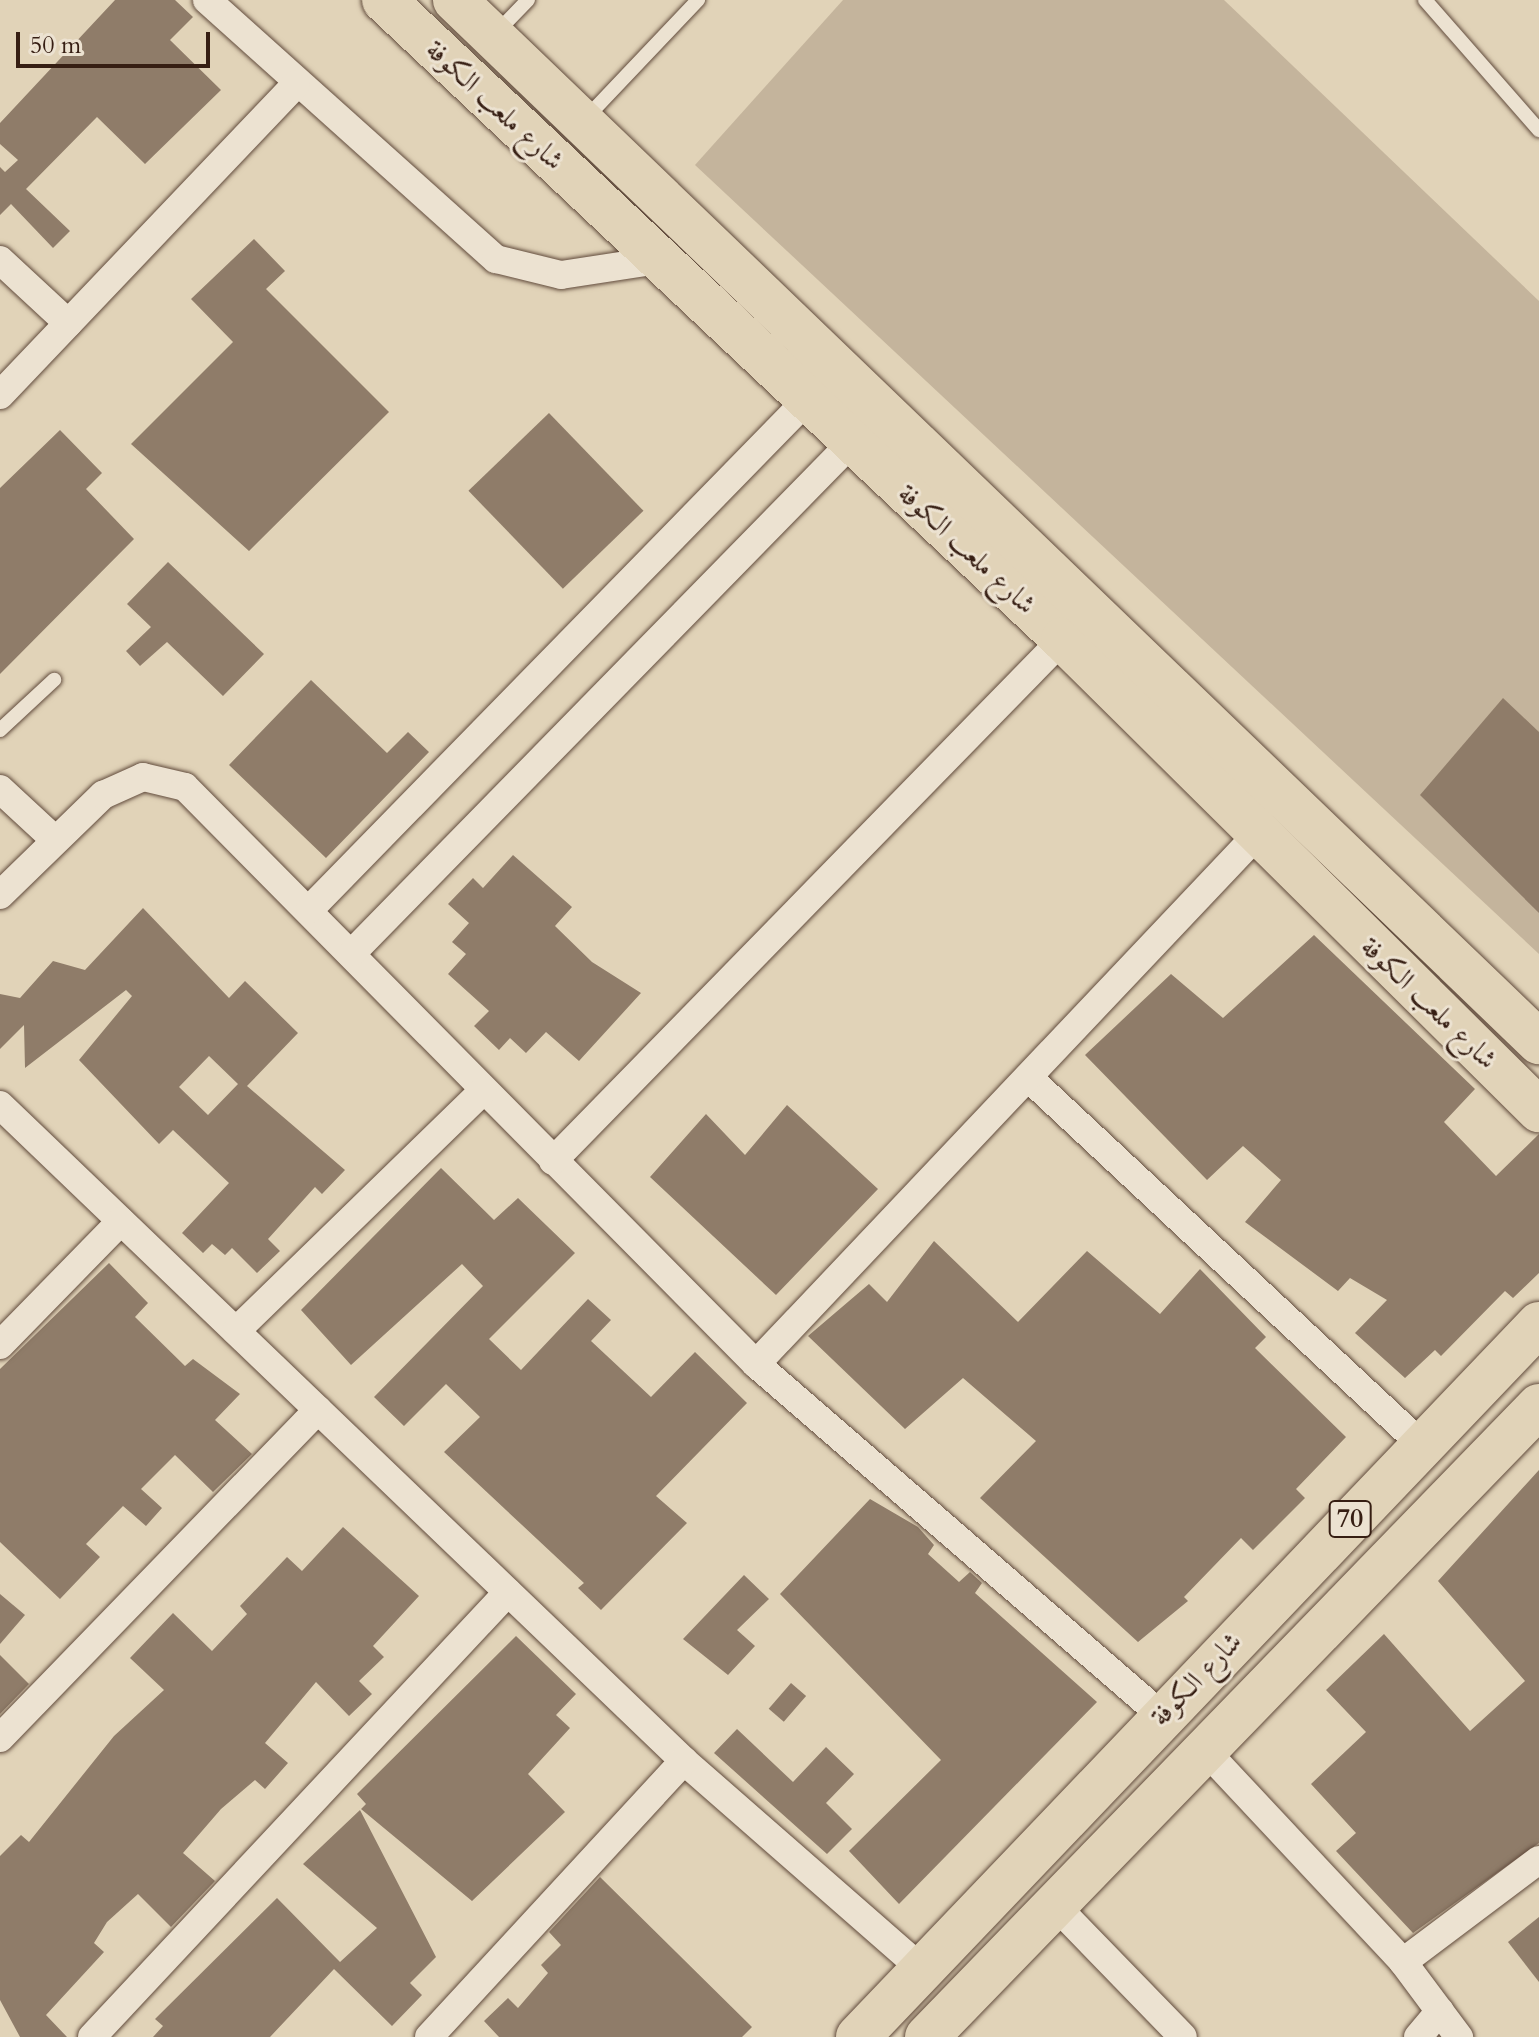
<!DOCTYPE html>
<html>
<head>
<meta charset="utf-8">
<style>
	body { margin:0 }
	#map { position:relative; width:1539px; height:2037px; overflow:hidden; background:#e1d3b8; font-family:Cardo,Amiri,serif }
	div>[style] { position:absolute }
	[style*='--x'] { left:calc(var(--x)*1px); top:calc(var(--y)*1px); width:calc(var(--w)*1px); rotate:calc(var(--a)*1deg) }
	.green>* { inset:0; background:#c4b49c }
	.building>* { inset:0; background:#8f7c69; transform-origin:0 0 }
	.roads { filter:drop-shadow(0 0 2px #614b3c) drop-shadow(0 0 2px #614b3c) }
	.service>* { height:14px; margin:-7px; padding:0 7px; transform-origin:7px; border-radius:7px; background:#ece2d1 }
	.minor>* { height:28px; margin:-14px; padding:0 14px; transform-origin:14px; border-radius:14px; background:#ece2d1 }
	.primary>* { height:44px; margin:-22px; padding:0 22px; transform-origin:22px; border-radius:22px; background:#e1d3b8 }
	.trunk>* { height:44px; margin:-22px; padding:0 22px; transform-origin:22px; border-radius:22px; background:#e1d3b8 }
	span { translate:-50% -50%; white-space:nowrap; text-align:center; line-height:1.15; -webkit-text-stroke:6px #ece2d1; paint-order:stroke }
	.shield-label span { padding:2px 6px; background:#ece2d1; border:2px solid; border-radius:6px; -webkit-text-stroke-width:0 }
	.shield-label { font-size:26px; color:#361e13; font-weight:700 }
	.street-label { font-size:28px; color:#361e13 }
	.scale { position:absolute; left:16px; top:32px; width:194px; height:36px; box-sizing:border-box; border:4px solid #361e13; border-top:0; padding-left:10px; font-size:24px; line-height:28px; white-space:nowrap; color:#361e13; -webkit-text-stroke:6px #ece2d1; paint-order:stroke }
</style>
</head>
<body>
<div id="map">
	<div class="green">
		<i style="clip-path:polygon(843px 0,1224px 0,1539px 301px,1539px 954px,695px 165px)"></i>
	</div>
	<div class="building">
		<i style="clip-path:polygon(115px 0,175px 0,193px 17px,170px 40px,221px 90px,145px 164px,97px 117px,26px 189px,70px 231px,53px 248px,11px 204px,0 215px,0 167px,5px 172px,18px 160px,0 144px,0 123px)"></i>
		<i style="clip-path:polygon(254px 239px,285px 271px,266px 289px,389px 412px,249px 551px,131px 444px,233px 342px,191px 299px)"></i>
		<i style="left:549px;top:413px;width:136px;height:112px;rotate:46deg"></i>
		<i style="clip-path:polygon(60px 430px,102px 473px,86px 489px,134px 539px,0 674px,0 488px)"></i>
		<i style="clip-path:polygon(168px 562px,264px 654px,223px 696px,167px 642px,140px 666px,126px 651px,151px 627px,127px 604px)"></i>
		<i style="clip-path:polygon(311px 680px,387px 753px,408px 732px,429px 752px,326px 858px,229px 765px)"></i>
		<i style="clip-path:polygon(1503px 698px,1539px 732px,1539px 913px,1420px 795px)"></i>
		<i style="clip-path:polygon(513px 855px,572px 907px,555px 926px,592px 962px,641px 993px,579px 1061px,546px 1032px,526px 1053px,510px 1038px,499px 1050px,474px 1026px,489px 1011px,448px 974px,466px 954px,452px 942px,469px 923px,448px 904px,473px 878px,483px 888px)"></i>
		<i style="clip-path:polygon(evenodd,143px 908px,229px 998px,245px 981px,298px 1033px,247px 1086px,345px 1170px,322px 1194px,315px 1187px,268px 1239px,280px 1251px,257px 1273px,232px 1248px,225px 1255px,212px 1244px,203px 1253px,182px 1233px,229px 1183px,173px 1130px,159px 1144px,79px 1060px,132px 996px,126px 990px,25px 1068px,24px 1025px,0 1049px,0 994px,20px 998px,53px 961px,85px 970px,143px 908px,209px 1056px,238px 1084px,208px 1115px,179px 1087px,209px 1056px)"></i>
		<i style="clip-path:polygon(1314px 935px,1475px 1089px,1444px 1122px,1496px 1176px,1539px 1134px,1539px 1273px,1513px 1298px,1505px 1291px,1441px 1356px,1435px 1350px,1405px 1378px,1355px 1333px,1387px 1300px,1350px 1278px,1338px 1291px,1245px 1222px,1281px 1180px,1243px 1146px,1207px 1180px,1085px 1055px,1171px 974px,1223px 1018px)"></i>
		<i style="clip-path:polygon(787px 1105px,878px 1189px,776px 1295px,650px 1177px,706px 1114px,745px 1155px)"></i>
		<i style="clip-path:polygon(441px 1168px,494px 1220px,518px 1198px,575px 1253px,489px 1339px,521px 1370px,588px 1299px,611px 1320px,591px 1341px,651px 1397px,695px 1352px,747px 1403px,656px 1496px,687px 1523px,601px 1610px,578px 1588px,584px 1583px,444px 1452px,480px 1417px,446px 1384px,404px 1426px,374px 1397px,483px 1286px,462px 1264px,351px 1365px,301px 1310px)"></i>
		<i style="clip-path:polygon(934px 1241px,1018px 1322px,1087px 1251px,1160px 1314px,1200px 1269px,1266px 1337px,1255px 1348px,1346px 1437px,1296px 1489px,1305px 1498px,1253px 1550px,1241px 1538px,1184px 1597px,1188px 1601px,1138px 1642px,980px 1498px,1036px 1441px,963px 1378px,905px 1429px,808px 1336px,869px 1284px,887px 1302px)"></i>
		<i style="clip-path:polygon(109px 1263px,148px 1303px,135px 1317px,185px 1366px,193px 1359px,240px 1394px,215px 1420px,252px 1454px,213px 1492px,175px 1455px,141px 1489px,162px 1508px,146px 1526px,123px 1506px,86px 1544px,100px 1557px,60px 1599px,0 1542px,0 1369px)"></i>
		<i style="clip-path:polygon(1539px 1470px,1539px 1843px,1413px 1933px,1336px 1851px,1356px 1833px,1311px 1784px,1366px 1732px,1326px 1690px,1384px 1634px,1470px 1731px,1525px 1681px,1438px 1581px)"></i>
		<i style="clip-path:polygon(870px 1499px,918px 1527px,934px 1545px,928px 1554px,959px 1582px,970px 1572px,982px 1583px,975px 1593px,1097px 1702px,899px 1904px,849px 1851px,941px 1760px,780px 1594px)"></i>
		<i style="clip-path:polygon(343px 1527px,419px 1596px,373px 1646px,384px 1657px,359px 1681px,372px 1694px,349px 1716px,316px 1682px,265px 1743px,288px 1763px,265px 1789px,255px 1780px,221px 1809px,183px 1853px,215px 1881px,171px 1927px,138px 1894px,107px 1922px,94px 1943px,104px 1952px,46px 2015px,67px 2037px,20px 2037px,0 2000px,0 1856px,21px 1835px,29px 1842px,114px 1736px,164px 1690px,130px 1658px,173px 1613px,212px 1651px,247px 1614px,240px 1606px,287px 1557px,302px 1571px)"></i>
		<i style="clip-path:polygon(744px 1575px,769px 1599px,737px 1630px,755px 1646px,728px 1675px,683px 1639px)"></i>
		<i style="clip-path:polygon(0 1594px,25px 1615px,0 1644px)"></i>
		<i style="clip-path:polygon(516px 1636px,576px 1694px,556px 1715px,570px 1728px,528px 1774px,565px 1812px,472px 1901px,361px 1809px,366px 1804px,357px 1794px)"></i>
		<i style="clip-path:polygon(0 1655px,29px 1684px,0 1714px)"></i>
		<i style="left:791px;top:1683px;width:20px;height:34px;rotate:41deg"></i>
		<i style="clip-path:polygon(737px 1729px,793px 1782px,826px 1747px,854px 1774px,826px 1803px,852px 1829px,827px 1854px,714px 1753px)"></i>
		<i style="clip-path:polygon(360px 1810px,436px 1957px,410px 1983px,422px 1995px,392px 2026px,334px 1969px,270px 2037px,153px 2037px,163px 2026px,155px 2019px,277px 1898px,340px 1962px,377px 1928px,303px 1864px)"></i>
		<i style="clip-path:polygon(600px 1877px,752px 2027px,742px 2037px,499px 2037px,484px 2021px,508px 1998px,518px 2008px,548px 1973px,541px 1965px,561px 1945px,549px 1932px)"></i>
		<i style="clip-path:polygon(1539px 1917px,1539px 1982px,1508px 1942px)"></i>
	</div>
	<div class="roads">
		<div class="service">
			<i style="--x:1425;--y:0;--w:173;--a:48.8"></i>
			<i style="--x:496;--y:33;--w:46;--a:-45.9"></i>
			<i style="--x:586;--y:118;--w:163;--a:-46.5"></i>
			<i style="--x:0;--y:730;--w:74;--a:-42.8"></i>
		</div>
		<div class="minor">
			<i style="--x:207;--y:0;--w:388;--a:41.9"></i>
			<i style="--x:496;--y:259;--w:67;--a:13.8"></i>
			<i style="--x:561;--y:275;--w:99;--a:-8.7"></i>
			<i style="--x:0;--y:260;--w:93;--a:42.8"></i>
			<i style="--x:0;--y:395;--w:429;--a:-46.4"></i>
			<i style="--x:0;--y:789;--w:74;--a:42.8"></i>
			<i style="--x:0;--y:895;--w:144;--a:-44.2"></i>
			<i style="--x:103;--y:795;--w:44;--a:-24.2"></i>
			<i style="--x:143;--y:777;--w:43;--a:13.4"></i>
			<i style="--x:185;--y:787;--w:812;--a:45.3"></i>
			<i style="--x:756;--y:1364;--w:536;--a:40.91"></i>
			<i style="--x:310;--y:909;--w:711;--a:-45.68"></i>
			<i style="--x:353;--y:952;--w:715;--a:-45.62"></i>
			<i style="--x:1030;--y:1079;--w:536;--a:43.04"></i>
			<i style="--x:0;--y:1105;--w:948;--a:43.8"></i>
			<i style="--x:684;--y:1761;--w:317;--a:41.2"></i>
			<i style="--x:553;--y:1161;--w:730;--a:-45.67"></i>
			<i style="--x:236;--y:1331;--w:344;--a:-44.2"></i>
			<i style="--x:0;--y:1345;--w:173;--a:-45.7"></i>
			<i style="--x:756;--y:1364;--w:729;--a:-46.56"></i>
			<i style="--x:0;--y:1738;--w:457;--a:-45.9"></i>
			<i style="--x:1204;--y:1749;--w:291;--a:46.9"></i>
			<i style="--x:1403;--y:1962;--w:94;--a:53.3"></i>
			<i style="--x:1054;--y:1904;--w:185;--a:45.9"></i>
			<i style="--x:1403;--y:1962;--w:170;--a:-36.9"></i>
			<i style="--x:92;--y:2037;--w:609;--a:-46.93"></i>
			<i style="--x:429;--y:2037;--w:376;--a:-47.3"></i>
			<i style="--x:1418;--y:2037;--w:34;--a:-50"></i>
		</div>
		<div class="primary">
			<i style="--x:384;--y:0;--w:932;--a:43.26"></i>
			<i style="--x:1063;--y:639;--w:670;--a:44.7"></i>
			<i style="--x:455;--y:0;--w:1504;--a:43.87"></i>
		</div>
		<div class="trunk">
			<i style="--x:858;--y:2037;--w:986;--a:-46.32"></i>
			<i style="--x:927;--y:2037;--w:879;--a:-45.88"></i>
		</div>
	</div>
	<div class="shield-label">
		<span style="left:1350px;top:1519px">70</span>
	</div>
	<div class="street-label">
		<span style="left:495px;top:105px;rotate:43deg">شارع ملعب الكوفة</span>
		<span style="left:967px;top:549px;rotate:43deg">شارع ملعب الكوفة</span>
		<span style="left:1429px;top:1003px;rotate:44deg">شارع ملعب الكوفة</span>
		<span style="left:1196px;top:1679px;rotate:-46deg">شارع الكوفة</span>
	</div>
	<div class="scale">50 m</div>
</div>
</body>
</html>
